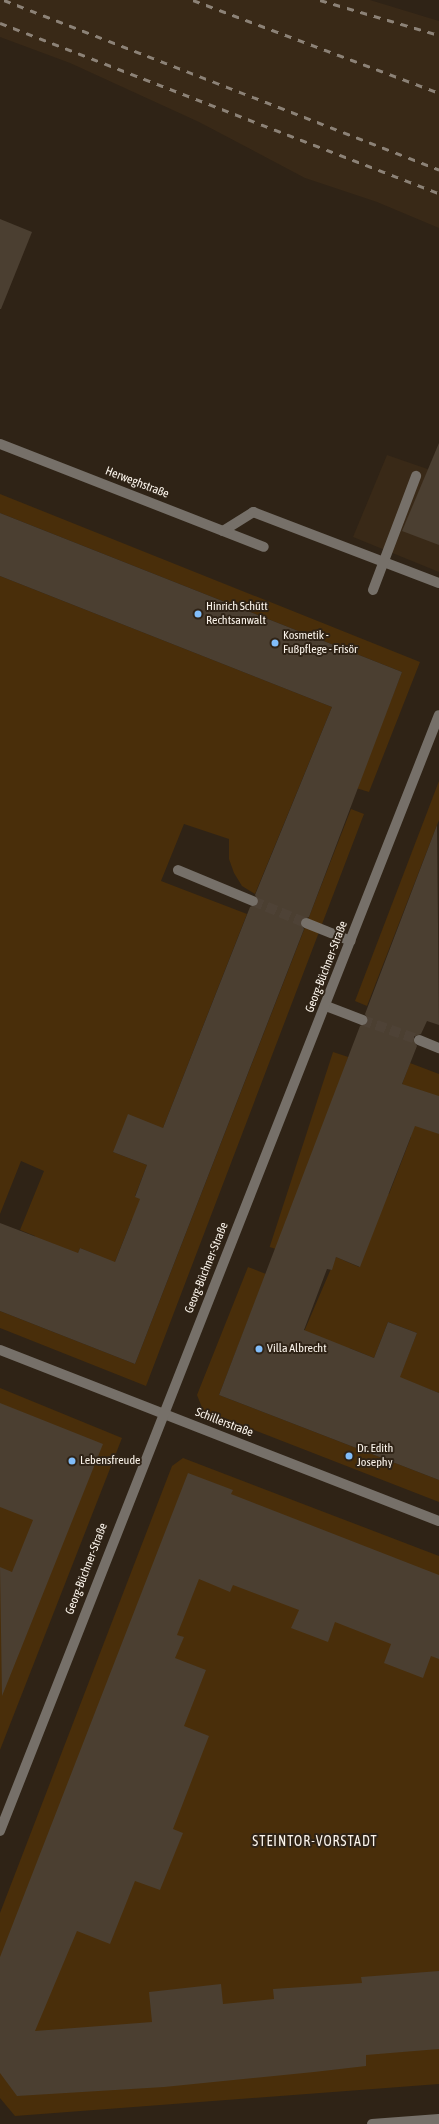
<!DOCTYPE html>
<html>
<head>
<meta charset="utf-8">
<style>
	body { margin:0 }
	#map { position:relative; width:439px; height:2124px; overflow:hidden; background:#2f2316; font-family:"Asap Condensed",sans-serif }
	div>[style] { position:absolute }
	[style*='--x'] { left:calc(var(--x)*1px); top:calc(var(--y)*1px); width:calc(var(--w)*1px); rotate:calc(var(--a)*1deg) }
	.built>* { inset:0; background:#392917 }
	.green>* { inset:0; background:#492e0a; transform-origin:0 0 }
	.building>* { inset:0; background:#4b3f31 }
	.minor-tunnel>* { height:10px; margin-top:-5px; transform-origin:0; background:repeating-linear-gradient(90deg,#4e4236 0 10px,transparent 0 15px) }
	.minor>* { height:10px; margin:-5px; padding:0 5px; transform-origin:5px; border-radius:5px; background:#767069 }
	.rail>* { height:3px; margin-top:-1.5px; transform-origin:0; background:repeating-linear-gradient(90deg,#8c8277 0 7px,transparent 0 14px) }
	.dots>* { width:11px; height:11px; translate:-50% -50%; box-sizing:border-box; border:2px solid #2f2316; border-radius:50% }
	span { translate:-50% -50%; white-space:nowrap; text-align:center; line-height:1.15; -webkit-text-stroke:4px #2f2316; paint-order:stroke }
	.street-label { font-size:12px; color:#fbf4eb }
	.poi-label { font-size:12px; color:#fbf4eb }
	.left { translate:0 -50%; text-align:left }
	.quarter-label { font-size:14px; color:#fbf4eb; letter-spacing:1px }
</style>
</head>
<body>
<div id="map">
	<div class="built">
		<i style="clip-path:polygon(0 0,370px 0,439px 21px,439px 228px,377px 202px,305px 178px,199px 122px,70px 63px,0 37px)"></i>
		<i style="clip-path:polygon(387px 455px,439px 473px,439px 572px,353px 537px)"></i>
	</div>
	<div class="green">
		<i style="clip-path:polygon(0 494px,420px 662px,369px 792px,356px 788px,402px 672px,0 513px)"></i>
		<i style="clip-path:polygon(0 576px,332px 707px,255px 894px,242px 886px,234px 873px,229px 859px,229px 839px,184px 824px,161px 881px,247px 914px,163px 1128px,113px 1152px,147px 1165px,135px 1196px,158px 1206px,149px 1225px,132px 1219px,109px 1277px,97px 1255px,80px 1248px,72px 1269px,29px 1252px,35px 1236px,20px 1230px,44px 1171px,21px 1161px,0 1214px)"></i>
		<i style="clip-path:polygon(439px 781px,439px 820px,367px 1006px,355px 1001px)"></i>
		<i style="clip-path:polygon(351px 809px,364px 814px,146px 1386px,0 1328px,0 1311px,135px 1364px)"></i>
		<i style="left:333px;top:1052px;width:16px;height:205px;rotate:18deg"></i>
		<i style="clip-path:polygon(410px 1063px,439px 1074px,439px 1393px,399px 1378px,417px 1333px,388px 1322px,374px 1358px,349px 1348px,343px 1362px,300px 1341px,336px 1257px,359px 1267px,363px 1185px,389px 1194px,411px 1137px,386px 1127px)"></i>
		<i style="clip-path:polygon(248px 1267px,266px 1274px,219px 1395px,439px 1480px,439px 1502px,203px 1410px,197px 1395px)"></i>
		<i style="clip-path:polygon(0 1388px,122px 1438px,0 1750px)"></i>
		<i style="clip-path:polygon(183px 1458px,439px 1556px,439px 2084px,15px 2116px,0 2098px,0 1913px,172px 1466px)"></i>
	</div>
	<div class="building">
		<i style="clip-path:polygon(0 219px,32px 232px,1px 309px,0 309px)"></i>
		<i style="clip-path:polygon(439px 443px,439px 545px,402px 531px)"></i>
		<i style="clip-path:polygon(0 513px,402px 672px,309px 917px,300px 921px,304px 929px,135px 1364px,0 1311px,0 1223px,78px 1253px,80px 1248px,115px 1262px,140px 1199px,135px 1197px,147px 1165px,113px 1152px,128px 1114px,163px 1128px,250px 907px,259px 903px,255px 895px,332px 707px,0 576px)"></i>
		<i style="clip-path:polygon(437px 825px,439px 1025px,427px 1021px,421px 1034px,413px 1037px,417px 1046px,402px 1084px,439px 1096px,439px 1134px,415px 1126px,360px 1267px,336px 1257px,332px 1270px,327px 1269px,304px 1330px,374px 1358px,388px 1322px,417px 1333px,400px 1377px,439px 1393px,439px 1480px,219px 1395px,360px 1026px,368px 1022px,365px 1014px)"></i>
		<i style="clip-path:polygon(0 1403px,103px 1444px,2px 1696px,0 1567px,12px 1572px,33px 1520px,0 1507px)"></i>
		<i style="clip-path:polygon(188px 1473px,233px 1490px,231px 1494px,439px 1575px,439px 1659px,431px 1656px,423px 1678px,384px 1663px,391px 1644px,335px 1622px,328px 1642px,291px 1628px,299px 1610px,233px 1585px,230px 1592px,199px 1579px,177px 1635px,184px 1637px,175px 1658px,206px 1670px,184px 1726px,209px 1736px,173px 1829px,183px 1833px,160px 1890px,135px 1881px,110px 1944px,77px 1931px,35px 2031px,152px 2022px,149px 1992px,221px 1984px,223px 2004px,274px 1999px,273px 1989px,362px 1983px,361px 1977px,439px 1971px,439px 2049px,366px 2055px,366px 2066px,314px 2072px,164px 2087px,17px 2096px,0 2073px,0 1957px)"></i>
	</div>
	<div class="minor-tunnel">
		<i style="--x:253;--y:901;--w:57;--a:22.5"></i>
		<i style="--x:362;--y:1020;--w:60;--a:19.3"></i>
	</div>
	<div class="minor">
		<i style="--x:0;--y:444;--w:283;--a:21.3"></i>
		<i style="--x:223;--y:531;--w:36;--a:-32"></i>
		<i style="--x:253;--y:512;--w:199;--a:20.9"></i>
		<i style="--x:373;--y:590;--w:122;--a:-69.3"></i>
		<i style="--x:178;--y:870;--w:81;--a:22.5"></i>
		<i style="--x:306;--y:923;--w:48;--a:21.8"></i>
		<i style="--x:326;--y:1006;--w:39;--a:21"></i>
		<i style="--x:419;--y:1040;--w:22;--a:22"></i>
		<i style="--x:0;--y:1350;--w:471;--a:21.3"></i>
		<i style="--x:0;--y:1831;--w:1199;--a:-68.53"></i>
		<i style="--x:372;--y:2124;--w:67;--a:-4.3"></i>
	</div>
	<div class="rail">
		<i style="--x:4;--y:0;--w:467;--a:21.3"></i>
		<i style="--x:193;--y:0;--w:263;--a:20.7"></i>
		<i style="--x:320;--y:0;--w:124;--a:16.4"></i>
		<i style="--x:0;--y:23;--w:471;--a:21.2"></i>
	</div>
	<div class="dots">
		<i style="left:198px;top:614px;background:#81bdfa"></i>
		<i style="left:275px;top:643px;background:#81bdfa"></i>
		<i style="left:259px;top:1349px;background:#81bdfa"></i>
		<i style="left:349px;top:1456px;background:#81bdfa"></i>
		<i style="left:72px;top:1461px;background:#81bdfa"></i>
	</div>
	<div class="street-label">
		<span style="left:137px;top:483px;rotate:21deg">Herweghstraße</span>
		<span style="left:327px;top:967px;rotate:-69deg">Georg-Büchner-Straße</span>
		<span style="left:207px;top:1268px;rotate:-68deg">Georg-Büchner-Straße</span>
		<span style="left:224px;top:1423px;rotate:21deg">Schillerstraße</span>
		<span style="left:87px;top:1569px;rotate:-69deg">Georg-Büchner-Straße</span>
	</div>
	<div class="poi-label">
		<span class="left" style="left:206px;top:614px">Hinrich Schütt<br>Rechtsanwalt</span>
		<span class="left" style="left:283px;top:643px">Kosmetik -<br>Fußpflege - Frisör</span>
		<span class="left" style="left:267px;top:1349px">Villa Albrecht</span>
		<span class="left" style="left:357px;top:1456px">Dr. Edith<br>Josephy</span>
		<span class="left" style="left:80px;top:1461px">Lebensfreude</span>
	</div>
	<div class="quarter-label">
		<span style="left:315px;top:1841px">STEINTOR-VORSTADT</span>
	</div>
</div>
</body>
</html>
